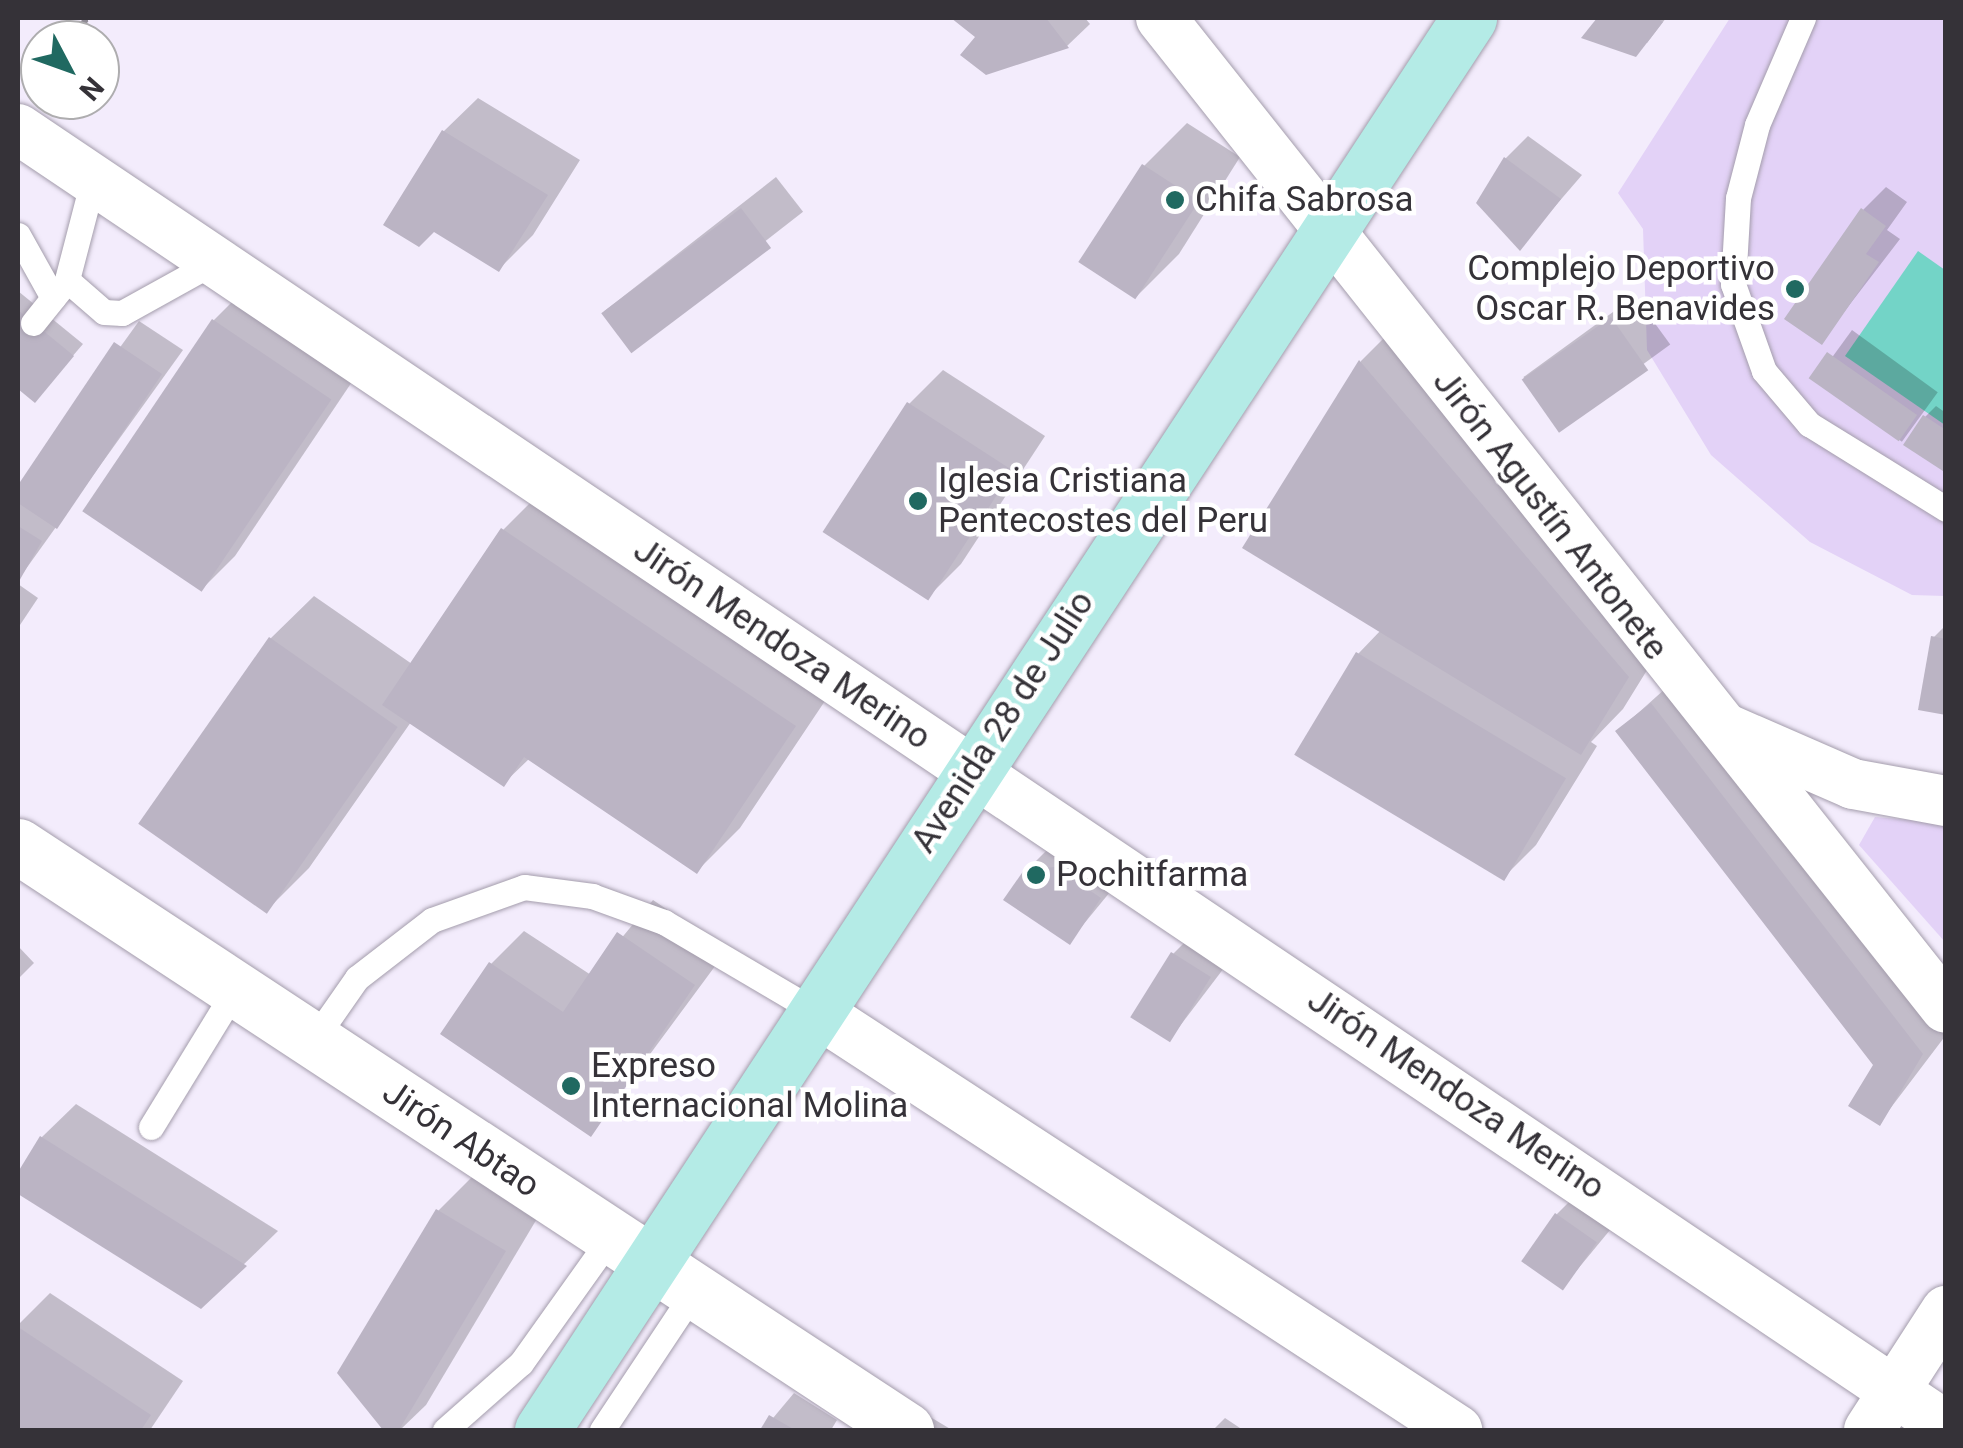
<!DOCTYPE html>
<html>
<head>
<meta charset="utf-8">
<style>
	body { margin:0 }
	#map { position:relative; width:1963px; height:1448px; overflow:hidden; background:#f3ecfc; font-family:Roboto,sans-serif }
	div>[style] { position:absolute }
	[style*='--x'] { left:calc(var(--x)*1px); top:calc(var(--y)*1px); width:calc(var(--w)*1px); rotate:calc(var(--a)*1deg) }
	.green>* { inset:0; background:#e3d2f7 }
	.water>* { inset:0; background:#73d4c7 }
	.shadow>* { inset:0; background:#0003; transform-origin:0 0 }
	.building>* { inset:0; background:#bbb4c4; transform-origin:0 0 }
	.path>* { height:6px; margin-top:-3px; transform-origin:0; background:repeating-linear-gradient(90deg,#8e8a94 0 10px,transparent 0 15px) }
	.roads { filter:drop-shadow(0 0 2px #a49dac) drop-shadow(0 0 2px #a49dac) }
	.service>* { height:25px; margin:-12.5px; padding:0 12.5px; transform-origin:12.5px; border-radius:12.5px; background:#fff }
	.minor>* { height:50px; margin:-25px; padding:0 25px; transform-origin:25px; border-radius:25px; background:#fff }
	.tertiary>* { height:55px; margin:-27.5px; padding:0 27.5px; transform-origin:27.5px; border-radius:27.5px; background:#fff }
	.secondary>* { height:55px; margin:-27.5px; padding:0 27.5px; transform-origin:27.5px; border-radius:27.5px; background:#b4ebe6 }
	.dots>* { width:28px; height:28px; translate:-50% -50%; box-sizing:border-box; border:5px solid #fff; border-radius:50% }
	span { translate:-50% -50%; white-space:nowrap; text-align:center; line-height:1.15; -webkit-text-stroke:9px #fff; paint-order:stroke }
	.poi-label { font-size:35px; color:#353238 }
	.left { translate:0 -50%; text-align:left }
	.right { translate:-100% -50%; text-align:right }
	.street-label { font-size:35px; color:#353238 }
	.frame { position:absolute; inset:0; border:20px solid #353238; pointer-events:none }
	.north { position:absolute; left:20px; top:20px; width:100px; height:100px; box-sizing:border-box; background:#fff; border:2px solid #aeadaf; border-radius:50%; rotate:131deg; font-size:28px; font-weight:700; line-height:40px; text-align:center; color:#353238 }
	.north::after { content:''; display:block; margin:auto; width:35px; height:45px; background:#206961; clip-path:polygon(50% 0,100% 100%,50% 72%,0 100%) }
</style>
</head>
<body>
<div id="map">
	<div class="green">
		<i style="clip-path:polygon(1730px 18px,1945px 18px,1945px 596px,1912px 595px,1810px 542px,1711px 455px,1647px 350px,1643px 229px,1618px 193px)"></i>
		<i style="clip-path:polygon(1875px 817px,1945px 823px,1945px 942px,1859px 845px)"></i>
	</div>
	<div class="water">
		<i style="clip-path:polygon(1918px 251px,1945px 270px,1945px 425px,1845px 356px)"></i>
	</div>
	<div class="shadow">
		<i style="clip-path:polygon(955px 18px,1085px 18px,1090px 24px,1067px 46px,979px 36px)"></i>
		<i style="clip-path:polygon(1600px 18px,1666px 18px,1647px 43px,1585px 37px)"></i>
		<i style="clip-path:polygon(478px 98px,580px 160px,533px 235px,499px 269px,434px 229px,386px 224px,444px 131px)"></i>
		<i style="clip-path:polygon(1187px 123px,1240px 157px,1179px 254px,1137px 296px,1144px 166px)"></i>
		<i style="clip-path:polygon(1528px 136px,1582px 175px,1520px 247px,1505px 159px)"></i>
		<i style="left:776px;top:177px;width:44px;height:218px;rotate:52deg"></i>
		<i style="clip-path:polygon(1886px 187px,1907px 202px,1887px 230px,1900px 239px,1821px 342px,1863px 210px)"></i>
		<i style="clip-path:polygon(247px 287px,364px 364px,235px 556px,202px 589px,214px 320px)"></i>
		<i style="clip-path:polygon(18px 291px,83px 344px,35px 400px,18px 385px)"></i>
		<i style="left:1635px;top:296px;width:60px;height:138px;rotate:54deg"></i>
		<i style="clip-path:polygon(1403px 319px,1670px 633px,1623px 709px,1591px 742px,1597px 746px,1536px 845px,1502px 879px,1358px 654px,1381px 630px,1246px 547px,1361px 361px)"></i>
		<i style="clip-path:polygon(139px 321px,183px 350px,18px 580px,18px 489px)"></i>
		<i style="left:1852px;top:330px;width:106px;height:61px;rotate:36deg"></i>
		<i style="clip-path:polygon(943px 370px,1045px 436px,961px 564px,928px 597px,909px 404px)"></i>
		<i style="clip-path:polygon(1936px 406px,1946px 413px,1946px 470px,1925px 417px)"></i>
		<i style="clip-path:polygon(546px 487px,837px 683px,740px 828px,697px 871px,530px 758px,503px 784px,411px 722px,309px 868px,267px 910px,142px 824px,271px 638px,314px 596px,412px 664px,503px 530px)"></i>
		<i style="clip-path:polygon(18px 584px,38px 598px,18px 628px)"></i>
		<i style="clip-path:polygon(1946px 625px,1946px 713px,1933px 638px)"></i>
		<i style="clip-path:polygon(1685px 671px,1946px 1007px,1946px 1035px,1880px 1122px,1876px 1064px,1618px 731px)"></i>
		<i style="clip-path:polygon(1060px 837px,1133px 864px,1069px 942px,1026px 871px)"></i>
		<i style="clip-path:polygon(653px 900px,727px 950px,591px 1134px,491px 964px,524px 931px,591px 975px)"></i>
		<i style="clip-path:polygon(1207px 920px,1243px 943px,1170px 1039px,1173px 954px)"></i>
		<i style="clip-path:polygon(18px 946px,34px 963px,18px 979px)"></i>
		<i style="clip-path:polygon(76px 1104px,278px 1231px,201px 1306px,18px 1191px,42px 1137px)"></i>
		<i style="clip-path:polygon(472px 1177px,538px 1217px,426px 1405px,400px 1430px,386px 1430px,340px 1373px,438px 1211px)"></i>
		<i style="clip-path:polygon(1590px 1181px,1629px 1207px,1563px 1287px,1557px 1214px)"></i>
		<i style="clip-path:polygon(50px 1293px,183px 1381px,150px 1430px,18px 1430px,18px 1325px)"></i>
		<i style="clip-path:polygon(794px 1393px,837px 1420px,831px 1430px,763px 1430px)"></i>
		<i style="clip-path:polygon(932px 1418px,952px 1430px,919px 1430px)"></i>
		<i style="clip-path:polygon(1225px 1418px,1243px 1430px,1213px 1430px)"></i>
	</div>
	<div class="building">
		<i style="clip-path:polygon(951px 18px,1046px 18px,1069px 48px,986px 75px,960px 55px,975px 37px)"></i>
		<i style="clip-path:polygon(1597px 18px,1656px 18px,1663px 22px,1636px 57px,1581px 38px)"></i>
		<i style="clip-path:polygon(442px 130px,548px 195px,499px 272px,434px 232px,419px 247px,383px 225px)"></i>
		<i style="clip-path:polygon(1504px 157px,1561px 199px,1520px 251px,1476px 203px)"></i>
		<i style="left:1142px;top:164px;width:68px;height:117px;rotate:33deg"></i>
		<i style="left:741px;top:208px;width:50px;height:175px;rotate:53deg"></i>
		<i style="clip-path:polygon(1861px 208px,1886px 226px,1866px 254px,1879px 262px,1822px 345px,1784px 319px)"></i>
		<i style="clip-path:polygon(18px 310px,74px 356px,35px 403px,18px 389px)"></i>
		<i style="left:1611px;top:317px;width:65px;height:109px;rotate:55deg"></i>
		<i style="left:212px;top:319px;width:144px;height:232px;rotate:34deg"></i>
		<i style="clip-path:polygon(114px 342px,162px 374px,57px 529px,18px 503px,18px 485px)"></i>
		<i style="left:1827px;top:352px;width:110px;height:32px;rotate:35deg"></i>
		<i style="clip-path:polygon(1359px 360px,1629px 677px,1581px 755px,1242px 548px)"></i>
		<i style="left:907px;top:402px;width:126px;height:155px;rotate:33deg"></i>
		<i style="clip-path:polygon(1923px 415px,1946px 430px,1946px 473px,1903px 445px)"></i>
		<i style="clip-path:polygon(18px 526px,42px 541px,18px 583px)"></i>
		<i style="clip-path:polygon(501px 528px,796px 726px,697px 874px,524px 757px,504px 787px,382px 705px)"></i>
		<i style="clip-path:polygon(1931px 636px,1946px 639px,1946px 715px,1918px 710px)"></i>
		<i style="left:269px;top:637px;width:157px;height:228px;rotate:35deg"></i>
		<i style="left:1356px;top:652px;width:245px;height:120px;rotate:31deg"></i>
		<i style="clip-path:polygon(1651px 703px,1923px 1054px,1880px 1126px,1848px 1106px,1873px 1065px,1615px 731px)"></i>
		<i style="clip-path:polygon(1055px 867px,1101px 898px,1070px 945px,1003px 900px,1024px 870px)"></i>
		<i style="clip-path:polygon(617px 932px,695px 985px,591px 1137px,440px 1034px,489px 962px,563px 1012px)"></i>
		<i style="left:1171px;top:952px;width:47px;height:77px;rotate:32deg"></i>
		<i style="clip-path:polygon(40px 1136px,247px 1266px,201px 1309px,18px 1194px,18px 1172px)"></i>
		<i style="clip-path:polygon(436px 1209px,506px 1251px,399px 1430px,383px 1430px,337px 1373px)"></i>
		<i style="left:1555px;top:1213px;width:51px;height:59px;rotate:35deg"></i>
		<i style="clip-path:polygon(18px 1327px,151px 1415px,141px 1430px,18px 1430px)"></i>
		<i style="clip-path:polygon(769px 1415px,795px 1430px,760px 1430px)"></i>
	</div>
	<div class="path">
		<i style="--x:72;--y:40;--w:27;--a:-56"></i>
	</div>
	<div class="roads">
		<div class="service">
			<i style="--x:1803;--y:18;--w:116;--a:113.3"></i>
			<i style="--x:1757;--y:125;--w:75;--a:104.6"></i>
			<i style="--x:1738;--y:198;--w:86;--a:93.3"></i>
			<i style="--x:1733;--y:284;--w:92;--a:70.4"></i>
			<i style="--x:1764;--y:371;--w:70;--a:49.7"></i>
			<i style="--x:1809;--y:424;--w:161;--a:31.8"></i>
			<i style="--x:93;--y:180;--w:103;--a:104.6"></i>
			<i style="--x:67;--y:280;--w:49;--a:40.9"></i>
			<i style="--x:104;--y:312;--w:18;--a:3"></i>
			<i style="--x:122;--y:313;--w:105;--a:-29"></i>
			<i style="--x:18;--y:235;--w:72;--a:60.9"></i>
			<i style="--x:33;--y:323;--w:45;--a:-51.3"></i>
			<i style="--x:313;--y:1041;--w:77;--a:-55.1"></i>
			<i style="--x:357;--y:978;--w:95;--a:-37.7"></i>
			<i style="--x:432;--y:920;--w:98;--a:-19.7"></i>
			<i style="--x:524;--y:887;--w:69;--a:7.5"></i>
			<i style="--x:592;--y:896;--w:77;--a:19.9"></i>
			<i style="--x:664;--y:922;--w:175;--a:30.5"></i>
			<i style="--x:151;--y:1127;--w:161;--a:-58.5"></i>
			<i style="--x:445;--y:1430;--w:101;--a:-41.4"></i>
			<i style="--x:521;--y:1363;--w:153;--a:-54.5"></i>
			<i style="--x:602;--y:1430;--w:164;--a:-56.4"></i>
		</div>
		<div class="minor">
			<i style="--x:1161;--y:18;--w:1263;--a:51.59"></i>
			<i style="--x:18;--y:129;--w:2324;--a:33.93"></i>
			<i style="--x:1729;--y:730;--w:135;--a:23.5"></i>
			<i style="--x:1853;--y:784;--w:95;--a:10.4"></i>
			<i style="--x:815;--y:1011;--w:767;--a:33.13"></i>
			<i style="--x:1869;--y:1430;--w:142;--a:-57.1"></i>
		</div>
		<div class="tertiary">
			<i style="--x:18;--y:846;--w:1063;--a:33.33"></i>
		</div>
		<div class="secondary">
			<i style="--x:542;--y:1430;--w:1689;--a:-56.71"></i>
		</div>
	</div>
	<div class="dots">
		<i style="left:1175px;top:200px;background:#206961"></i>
		<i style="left:1795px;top:289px;background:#206961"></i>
		<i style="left:918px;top:501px;background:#206961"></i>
		<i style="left:1036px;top:875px;background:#206961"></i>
		<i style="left:571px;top:1086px;background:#206961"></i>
	</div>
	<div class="poi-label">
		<span class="left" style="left:1195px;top:200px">Chifa Sabrosa</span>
		<span class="right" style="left:1775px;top:289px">Complejo Deportivo<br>Oscar R. Benavides</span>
		<span class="left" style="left:938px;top:501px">Iglesia Cristiana<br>Pentecostes del Peru</span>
		<span class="left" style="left:1056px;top:875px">Pochitfarma</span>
		<span class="left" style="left:591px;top:1086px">Expreso<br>Internacional Molina</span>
	</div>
	<div class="street-label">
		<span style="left:1550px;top:515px;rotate:52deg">Jirón Agustín Antonete</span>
		<span style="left:782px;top:644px;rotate:34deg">Jirón Mendoza Merino</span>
		<span style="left:1003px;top:722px;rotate:-57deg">Avenida 28 de Julio</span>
		<span style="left:1456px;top:1094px;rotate:34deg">Jirón Mendoza Merino</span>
		<span style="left:461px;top:1139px;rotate:34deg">Jirón Abtao</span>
	</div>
	<div class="frame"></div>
	<div class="north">N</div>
</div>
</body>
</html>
